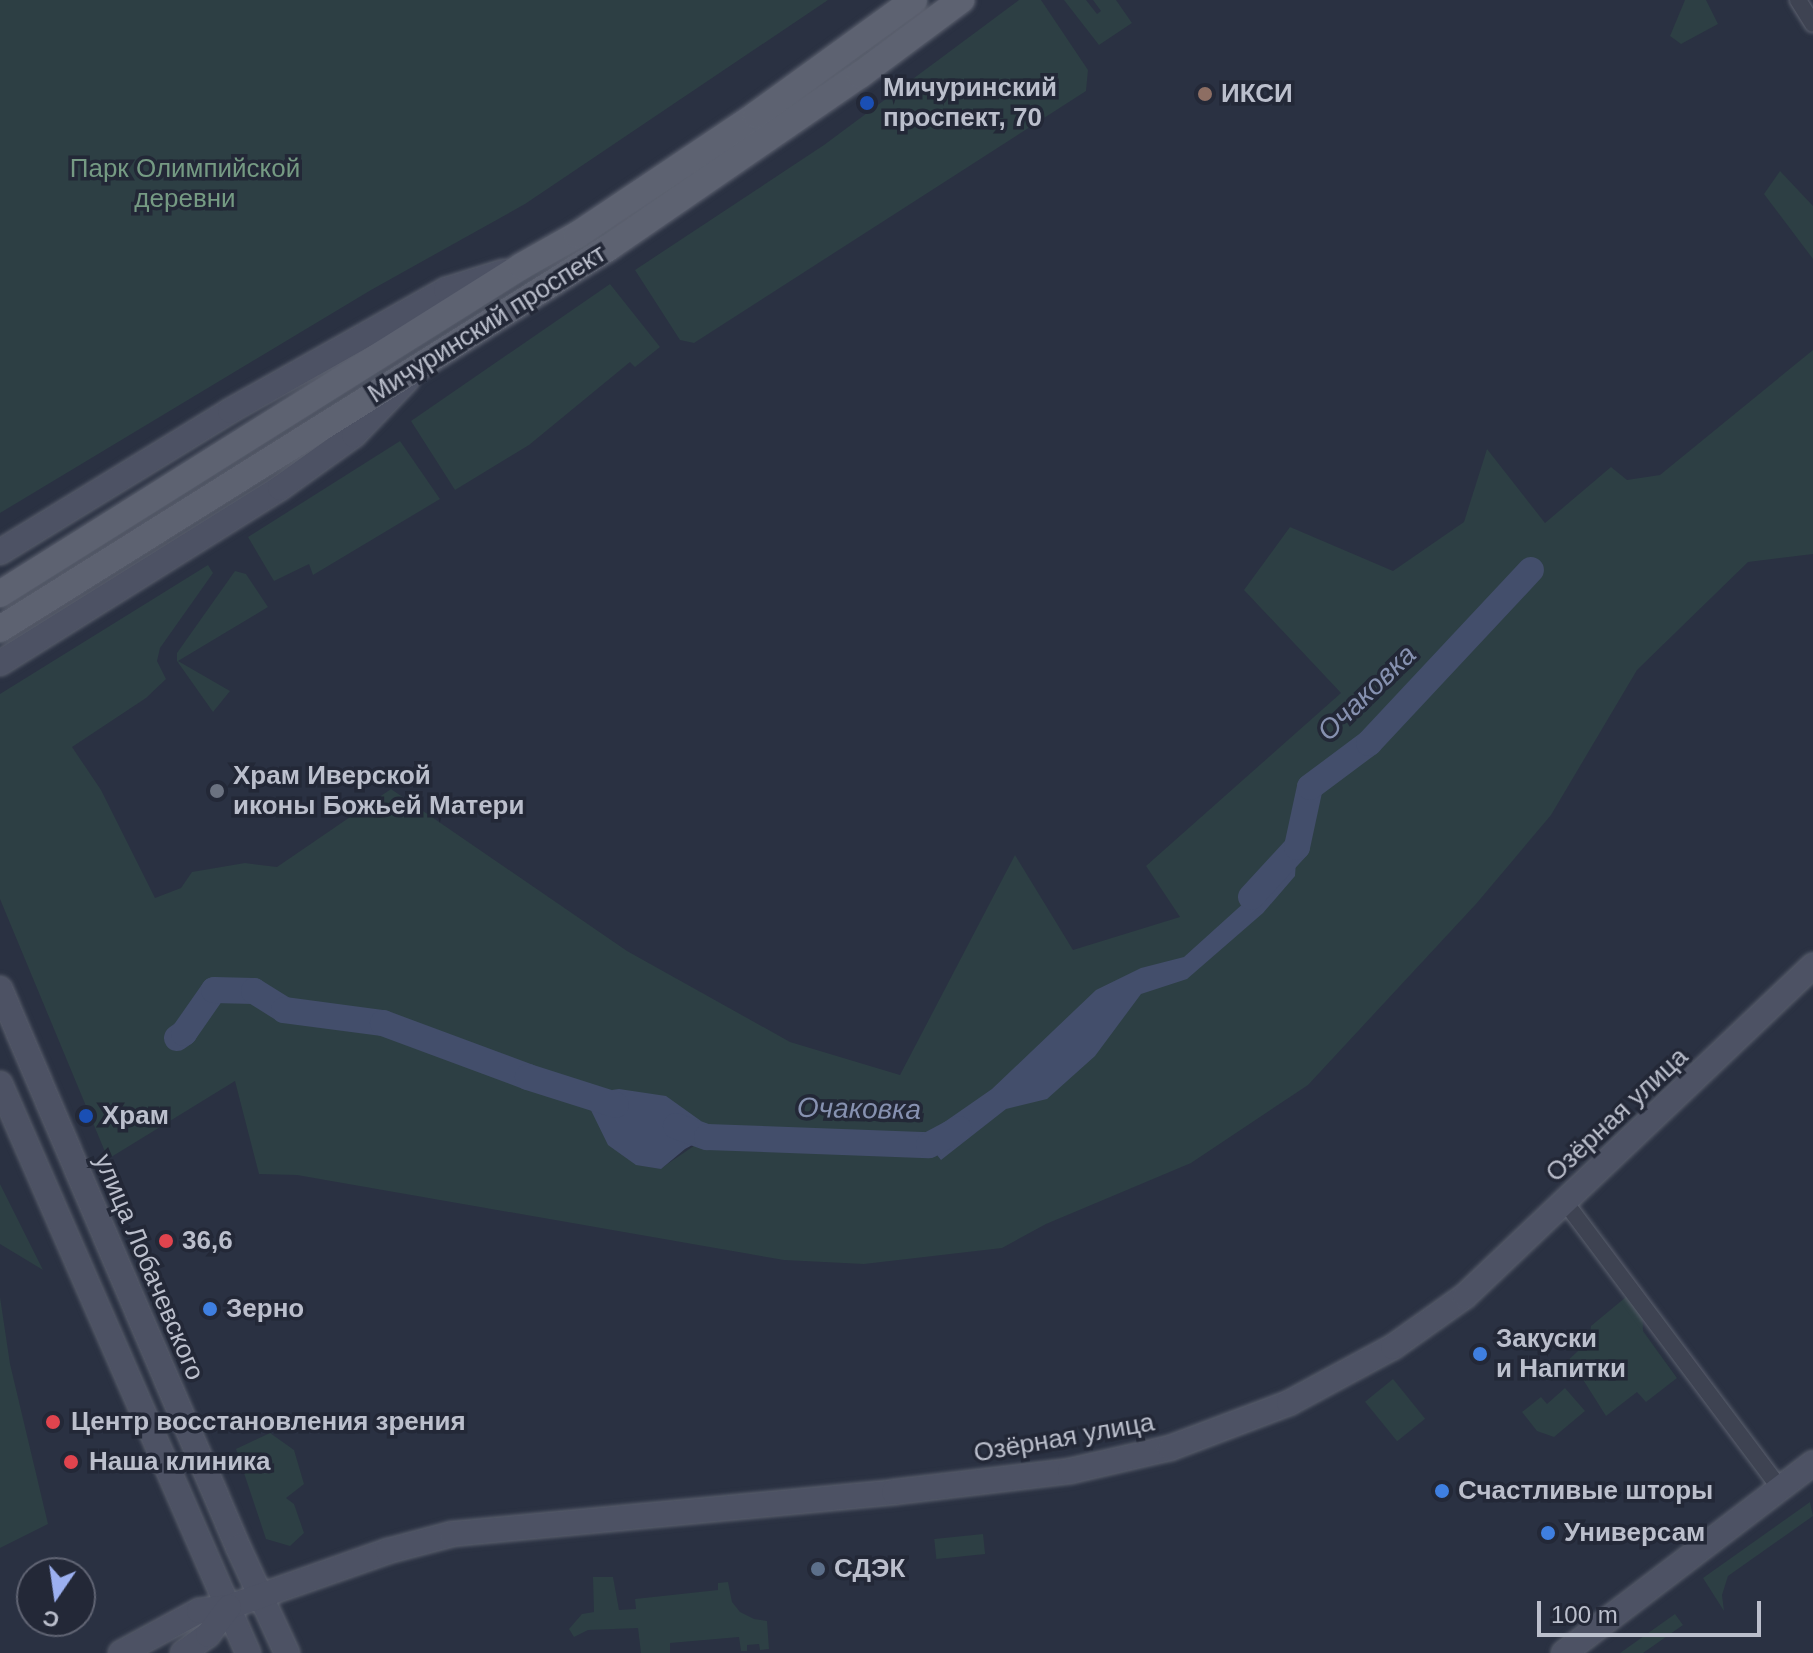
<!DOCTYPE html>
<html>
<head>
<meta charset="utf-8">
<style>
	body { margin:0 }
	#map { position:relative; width:1813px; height:1653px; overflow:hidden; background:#2a3142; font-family:Arial,sans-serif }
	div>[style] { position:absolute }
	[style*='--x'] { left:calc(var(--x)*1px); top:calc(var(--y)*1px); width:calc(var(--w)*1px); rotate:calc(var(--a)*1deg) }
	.green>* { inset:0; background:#2d3f44; transform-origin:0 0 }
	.water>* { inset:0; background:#434e6b }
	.river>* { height:26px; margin:-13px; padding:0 13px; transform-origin:13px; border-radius:13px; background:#434e6b }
	.roads { filter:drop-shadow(0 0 2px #5c616f) drop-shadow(0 0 2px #5c616f) }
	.street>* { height:16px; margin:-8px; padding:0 8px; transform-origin:8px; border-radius:8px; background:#3e4352 }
	.secondary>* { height:24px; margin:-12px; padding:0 12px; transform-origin:12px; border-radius:12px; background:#4d5264 }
	.primary>* { height:26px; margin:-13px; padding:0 13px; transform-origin:13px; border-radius:13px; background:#5d6271 }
	.dots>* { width:22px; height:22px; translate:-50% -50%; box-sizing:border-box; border:4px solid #232837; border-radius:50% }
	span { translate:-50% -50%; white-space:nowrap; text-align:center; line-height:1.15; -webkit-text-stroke:7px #232837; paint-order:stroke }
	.poi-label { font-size:26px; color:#bbbfcc; font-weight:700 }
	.left { translate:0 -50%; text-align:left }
	.park-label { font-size:26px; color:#759a83 }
	.street-label { font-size:26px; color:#bbbfcc }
	.water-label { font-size:28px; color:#8691b0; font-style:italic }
	.north { position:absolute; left:16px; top:1557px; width:80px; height:80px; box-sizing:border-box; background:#232837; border:2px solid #606473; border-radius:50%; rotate:193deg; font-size:22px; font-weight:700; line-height:32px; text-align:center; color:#bbbfcc }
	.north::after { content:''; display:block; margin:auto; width:28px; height:36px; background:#9cb0f0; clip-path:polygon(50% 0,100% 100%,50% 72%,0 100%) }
	.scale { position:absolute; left:1537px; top:1601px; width:224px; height:36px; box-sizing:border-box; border:4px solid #bbbfcc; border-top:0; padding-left:10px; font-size:24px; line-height:28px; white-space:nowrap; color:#bbbfcc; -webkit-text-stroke:6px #232837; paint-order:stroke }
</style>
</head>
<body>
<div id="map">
	<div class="green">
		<i style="clip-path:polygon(0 0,828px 0,525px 204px,371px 290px,0 513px)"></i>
		<i style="clip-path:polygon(1019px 0,1041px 0,1088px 70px,1086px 91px,694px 343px,680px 340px,635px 270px,824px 145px)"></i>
		<i style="clip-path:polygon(1064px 0,1086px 0,1097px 14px,1101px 11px,1093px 0,1116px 0,1132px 23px,1099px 45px)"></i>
		<i style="clip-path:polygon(1685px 0,1706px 0,1718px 24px,1681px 44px,1670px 36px)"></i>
		<i style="clip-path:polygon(1780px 171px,1813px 206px,1813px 259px,1764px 194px)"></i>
		<i style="clip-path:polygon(610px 284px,660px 347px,635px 367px,630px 362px,529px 445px,455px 490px,411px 421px)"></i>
		<i style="clip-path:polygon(evenodd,1813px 350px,1813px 554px,1748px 562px,1637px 670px,1551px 815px,1476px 904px,1308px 1085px,1191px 1163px,1046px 1224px,1002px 1248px,864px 1264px,784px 1260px,297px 1175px,259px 1174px,235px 1081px,108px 1159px,0 899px,0 694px,208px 565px,213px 573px,160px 648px,157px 661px,166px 679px,146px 698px,72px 747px,101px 790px,155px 898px,181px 888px,192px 872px,245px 863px,277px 867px,391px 789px,627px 951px,790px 1042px,900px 1075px,1015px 855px,1073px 950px,1180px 917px,1146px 866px,1341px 693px,1244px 590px,1290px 527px,1393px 571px,1464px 522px,1487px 449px,1545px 523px,1611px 467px,1627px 480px,1660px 475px,1813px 350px,619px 1089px,707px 1137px,660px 1169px,619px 1089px)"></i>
		<i style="clip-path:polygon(400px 441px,440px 499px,313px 575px,309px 564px,274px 581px,248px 537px)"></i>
		<i style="clip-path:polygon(235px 571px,246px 574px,268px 607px,178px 661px,230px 691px,213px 712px,177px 661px,177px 653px)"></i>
		<i style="clip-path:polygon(0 1184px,43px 1270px,0 1244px)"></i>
		<i style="clip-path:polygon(1632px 1292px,1642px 1304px,1643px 1331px,1677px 1378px,1646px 1402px,1637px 1392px,1606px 1416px,1582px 1378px,1566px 1362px,1589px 1341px,1591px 1326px)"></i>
		<i style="clip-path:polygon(0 1297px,10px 1364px,48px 1524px,0 1548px)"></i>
		<i style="left:1393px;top:1379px;width:51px;height:36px;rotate:51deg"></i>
		<i style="clip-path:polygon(1565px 1388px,1585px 1411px,1554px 1437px,1537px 1431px,1522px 1412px,1541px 1397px,1547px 1404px)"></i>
		<i style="clip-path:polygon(270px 1433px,294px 1450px,304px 1484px,286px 1498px,294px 1504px,304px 1533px,290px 1546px,266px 1539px,236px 1449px)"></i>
		<i style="clip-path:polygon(1810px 1502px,1813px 1516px,1728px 1576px,1722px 1595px,1724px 1611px,1703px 1578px)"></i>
		<i style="left:983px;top:1534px;width:20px;height:49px;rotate:84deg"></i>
		<i style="clip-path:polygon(593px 1577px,613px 1577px,619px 1610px,636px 1609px,635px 1599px,718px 1590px,718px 1583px,728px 1582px,732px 1602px,740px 1612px,754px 1619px,767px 1621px,769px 1649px,760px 1650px,759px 1644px,747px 1645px,747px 1651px,741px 1651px,739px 1637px,670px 1643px,670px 1653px,641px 1653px,638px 1628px,588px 1630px,574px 1637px,569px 1629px,582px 1614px,594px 1612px)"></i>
		<i style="clip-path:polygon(1675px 1614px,1683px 1625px,1643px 1653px,1620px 1653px)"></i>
	</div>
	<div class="water">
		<i style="clip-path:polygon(1297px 847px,1295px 876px,1263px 913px,1187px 979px,1141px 994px,1095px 1056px,1047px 1099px,1006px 1109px,941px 1160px,929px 1145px,933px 1130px,992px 1089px,1096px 990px,1141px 968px,1184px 957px,1276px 874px)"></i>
		<i style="clip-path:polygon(619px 1089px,666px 1096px,701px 1121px,707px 1137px,685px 1149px,661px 1169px,636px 1165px,608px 1145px,583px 1094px)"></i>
	</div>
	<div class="river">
		<i style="--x:1251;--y:897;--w:68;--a:-47.4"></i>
		<i style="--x:1297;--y:847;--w:61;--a:-77.8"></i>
		<i style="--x:1310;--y:787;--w:74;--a:-36.7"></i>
		<i style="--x:1369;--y:743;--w:237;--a:-46.9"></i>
		<i style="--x:177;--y:1038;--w:9;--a:-36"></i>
		<i style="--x:184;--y:1033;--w:52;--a:-55.1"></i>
		<i style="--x:214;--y:990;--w:40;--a:1.4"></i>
		<i style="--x:254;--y:991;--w:36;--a:32"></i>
		<i style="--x:284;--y:1010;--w:100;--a:7.5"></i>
		<i style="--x:383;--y:1023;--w:155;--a:20.4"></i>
		<i style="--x:528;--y:1077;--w:92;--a:17.7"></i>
		<i style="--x:676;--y:1126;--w:33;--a:20"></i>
		<i style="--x:707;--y:1137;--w:222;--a:2.1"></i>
		<i style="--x:929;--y:1145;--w:34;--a:-28"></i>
	</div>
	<div class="roads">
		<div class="street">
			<i style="--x:1798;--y:0;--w:28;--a:58"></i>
			<i style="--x:1565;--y:1202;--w:358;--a:53.1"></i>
		</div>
		<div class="secondary">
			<i style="--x:0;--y:552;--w:270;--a:-31.5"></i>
			<i style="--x:230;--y:411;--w:248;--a:-29.3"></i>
			<i style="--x:446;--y:290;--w:60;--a:-17.5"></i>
			<i style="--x:0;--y:663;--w:330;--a:-32"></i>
			<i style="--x:280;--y:488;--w:91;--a:-35.6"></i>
			<i style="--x:354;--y:435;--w:76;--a:-46.1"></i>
			<i style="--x:0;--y:989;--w:607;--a:66.9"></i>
			<i style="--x:238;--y:1547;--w:117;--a:65.2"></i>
			<i style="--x:0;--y:1084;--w:621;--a:66.45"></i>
			<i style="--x:121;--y:1653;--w:89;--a:-28.3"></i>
			<i style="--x:199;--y:1611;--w:30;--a:-8"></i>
			<i style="--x:229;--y:1607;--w:169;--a:-19.4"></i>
			<i style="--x:388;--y:1551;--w:66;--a:-14.9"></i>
			<i style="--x:452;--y:1534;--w:444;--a:-5.4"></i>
			<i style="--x:894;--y:1492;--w:177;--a:-6.8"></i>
			<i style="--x:1070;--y:1471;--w:103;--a:-13"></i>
			<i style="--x:1170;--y:1448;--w:127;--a:-20.7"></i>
			<i style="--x:1289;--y:1403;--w:118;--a:-28.3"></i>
			<i style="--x:1393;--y:1347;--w:88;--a:-35.3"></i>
			<i style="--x:1465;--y:1296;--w:480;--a:-43.5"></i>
			<i style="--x:183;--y:1653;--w:31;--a:-36"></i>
			<i style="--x:208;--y:1635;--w:35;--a:-53"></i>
			<i style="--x:1564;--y:1653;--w:313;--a:-37.3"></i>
		</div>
		<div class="primary">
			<i style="--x:0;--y:594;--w:616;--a:-32.14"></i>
			<i style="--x:522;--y:266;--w:63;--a:-29.4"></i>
			<i style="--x:577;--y:235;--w:216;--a:-33.8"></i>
			<i style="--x:756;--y:115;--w:195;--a:-36"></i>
			<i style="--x:0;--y:629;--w:718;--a:-32.07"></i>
			<i style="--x:608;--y:248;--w:306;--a:-34.5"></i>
			<i style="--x:860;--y:75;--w:126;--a:-36.6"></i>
		</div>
	</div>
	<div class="dots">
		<i style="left:1205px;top:94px;background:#8d6e63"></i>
		<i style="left:867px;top:103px;background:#1a4fb4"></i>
		<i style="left:217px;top:791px;background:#6b7280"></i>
		<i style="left:86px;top:1116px;background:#1a4fb4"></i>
		<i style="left:166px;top:1241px;background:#e0444e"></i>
		<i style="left:210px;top:1309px;background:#3f7fe0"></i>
		<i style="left:1480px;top:1354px;background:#3f7fe0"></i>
		<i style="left:53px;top:1422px;background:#e0444e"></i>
		<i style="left:71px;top:1462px;background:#e0444e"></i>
		<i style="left:1442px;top:1491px;background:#3f7fe0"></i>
		<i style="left:1548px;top:1533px;background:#3f7fe0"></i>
		<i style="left:818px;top:1569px;background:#5c6f8a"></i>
	</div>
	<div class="poi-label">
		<span class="left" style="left:883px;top:103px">Мичуринский<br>проспект, 70</span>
		<span class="left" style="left:1221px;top:94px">ИКСИ</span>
		<span class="left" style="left:233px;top:791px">Храм Иверской<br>иконы Божьей Матери</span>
		<span class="left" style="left:102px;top:1116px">Храм</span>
		<span class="left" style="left:182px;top:1241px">36,6</span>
		<span class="left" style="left:226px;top:1309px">Зерно</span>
		<span class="left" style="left:1496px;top:1354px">Закуски<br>и Напитки</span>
		<span class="left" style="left:71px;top:1422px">Центр восстановления зрения</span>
		<span class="left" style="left:89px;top:1462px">Наша клиника</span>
		<span class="left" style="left:1458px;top:1491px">Счастливые шторы</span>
		<span class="left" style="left:1564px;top:1533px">Универсам</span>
		<span class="left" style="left:834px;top:1569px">СДЭК</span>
	</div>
	<div class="park-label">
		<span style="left:185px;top:184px">Парк Олимпийской<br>деревни</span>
	</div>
	<div class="street-label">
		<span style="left:487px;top:324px;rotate:-32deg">Мичуринский проспект</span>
		<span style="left:1617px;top:1115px;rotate:-43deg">Озёрная улица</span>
		<span style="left:149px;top:1267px;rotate:67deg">улица Лобачевского</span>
		<span style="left:1064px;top:1438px;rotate:-10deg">Озёрная улица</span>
	</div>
	<div class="water-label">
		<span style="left:1367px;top:693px;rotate:-44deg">Очаковка</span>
		<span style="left:859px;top:1109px;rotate:1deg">Очаковка</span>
	</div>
	<div class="north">С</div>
	<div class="scale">100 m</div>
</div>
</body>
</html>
